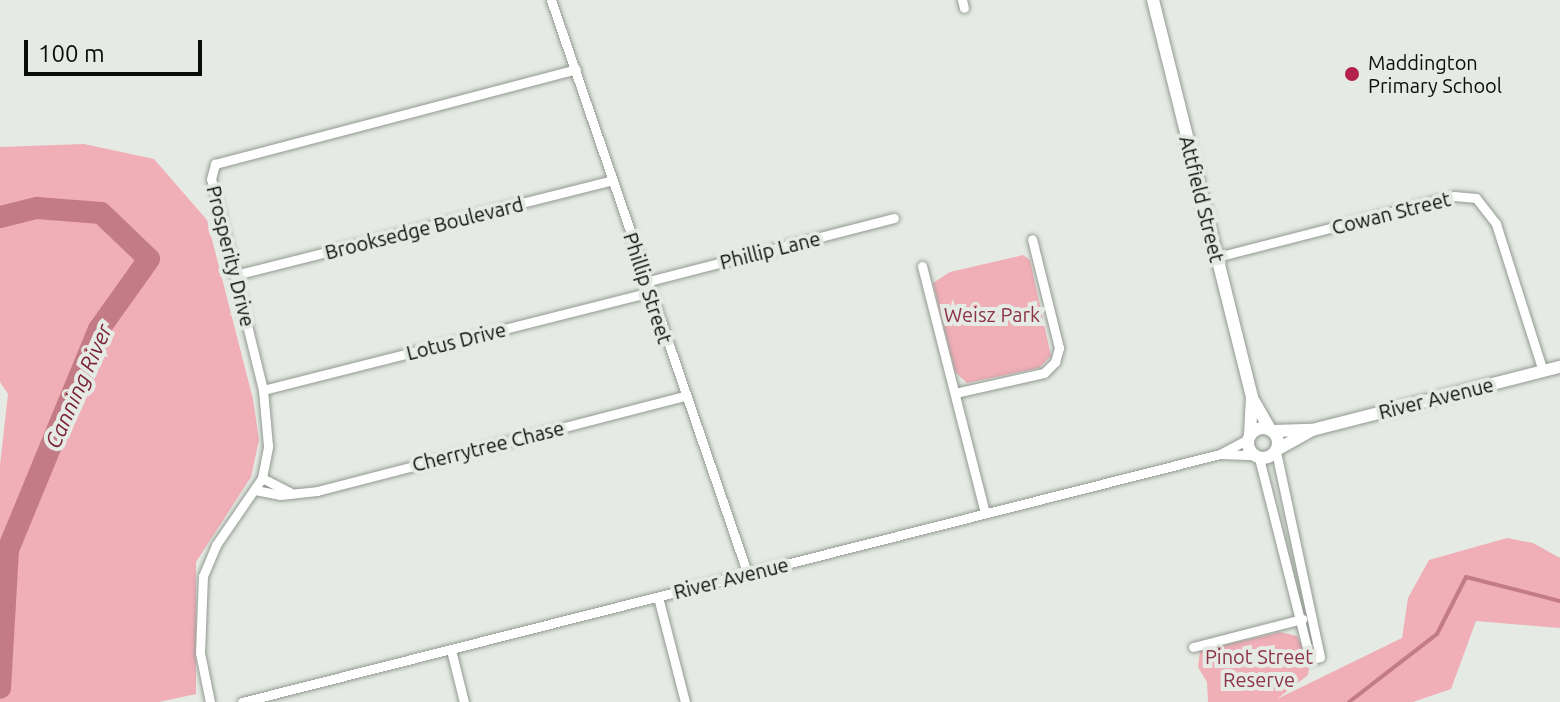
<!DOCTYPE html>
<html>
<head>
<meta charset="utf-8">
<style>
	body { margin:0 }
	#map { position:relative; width:1560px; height:702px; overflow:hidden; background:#e5ebe4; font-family:Ubuntu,sans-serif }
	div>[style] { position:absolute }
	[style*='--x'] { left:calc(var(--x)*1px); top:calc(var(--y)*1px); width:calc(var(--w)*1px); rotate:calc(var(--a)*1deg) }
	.green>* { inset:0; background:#f0aeb7 }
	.stream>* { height:4px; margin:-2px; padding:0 2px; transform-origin:2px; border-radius:2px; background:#c37b85 }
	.river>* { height:22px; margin:-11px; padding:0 11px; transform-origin:11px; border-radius:11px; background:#c37b85 }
	.roads { filter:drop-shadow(0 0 2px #929991) drop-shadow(0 0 2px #929991) }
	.minor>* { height:9px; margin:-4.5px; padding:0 4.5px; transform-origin:4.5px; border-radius:4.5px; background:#fff }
	.tertiary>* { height:12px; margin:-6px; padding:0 6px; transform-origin:6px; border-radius:6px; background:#fff }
	.tertiary>.ring { margin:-6px; padding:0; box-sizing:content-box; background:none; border:12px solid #fff; border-radius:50% }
	.dots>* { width:22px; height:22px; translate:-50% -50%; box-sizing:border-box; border:4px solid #e5ebe4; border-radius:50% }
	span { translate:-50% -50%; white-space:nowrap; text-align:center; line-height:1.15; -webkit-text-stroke:8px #e5ebe4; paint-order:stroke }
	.poi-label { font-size:20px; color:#0b0d0a }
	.left { translate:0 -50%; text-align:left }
	.street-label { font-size:20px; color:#0b0d0a }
	.park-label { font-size:20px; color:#8d3447 }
	.water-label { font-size:22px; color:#7a2338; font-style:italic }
	.scale { position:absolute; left:24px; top:40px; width:178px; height:36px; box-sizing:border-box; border:4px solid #0b0d0a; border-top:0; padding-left:10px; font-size:24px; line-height:28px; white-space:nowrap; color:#0b0d0a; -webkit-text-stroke:6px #e5ebe4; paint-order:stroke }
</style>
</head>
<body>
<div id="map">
	<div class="green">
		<i style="clip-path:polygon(84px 144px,154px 159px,207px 220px,253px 399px,259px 440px,251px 477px,196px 562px,196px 694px,159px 702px,0 702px,0 465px,8px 394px,0 382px,0 147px)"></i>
		<i style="clip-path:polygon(1023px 255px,1030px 260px,1051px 356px,1039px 368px,967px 383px,955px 372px,933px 283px,950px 272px)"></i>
		<i style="clip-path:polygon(1507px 538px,1533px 543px,1560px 558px,1560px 628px,1476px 621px,1451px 689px,1413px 702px,1208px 702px,1207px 682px,1198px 667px,1200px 651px,1280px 632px,1297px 636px,1310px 660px,1308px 675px,1277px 699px,1402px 638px,1408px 598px,1429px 560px)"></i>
	</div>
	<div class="stream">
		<i style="--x:1349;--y:702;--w:111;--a:-37.7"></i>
		<i style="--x:1437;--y:634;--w:64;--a:-63"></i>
		<i style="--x:1466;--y:577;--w:97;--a:14.3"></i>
	</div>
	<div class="river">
		<i style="--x:0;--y:217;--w:38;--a:-14"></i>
		<i style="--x:37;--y:208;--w:64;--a:4.5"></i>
		<i style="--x:101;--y:213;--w:66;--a:43.8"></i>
		<i style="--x:149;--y:259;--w:86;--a:125.5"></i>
		<i style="--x:99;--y:329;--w:239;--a:112.4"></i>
		<i style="--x:8;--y:550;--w:138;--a:93.3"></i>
	</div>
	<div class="roads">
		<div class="minor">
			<i style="--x:551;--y:0;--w:608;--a:71.09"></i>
			<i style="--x:962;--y:0;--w:8;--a:76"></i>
			<i style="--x:1217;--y:257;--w:245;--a:-14.4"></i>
			<i style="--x:1454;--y:196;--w:22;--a:5"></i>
			<i style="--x:1476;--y:198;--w:33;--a:52"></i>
			<i style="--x:1496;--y:224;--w:154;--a:72.3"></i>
			<i style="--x:922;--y:266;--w:255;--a:75.7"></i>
			<i style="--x:235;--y:275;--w:389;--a:-14.1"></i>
			<i style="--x:645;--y:282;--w:257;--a:-14.4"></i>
			<i style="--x:263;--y:390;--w:399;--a:-14.2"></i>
			<i style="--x:955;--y:393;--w:91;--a:-12.7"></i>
			<i style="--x:1044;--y:373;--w:16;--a:-45"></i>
			<i style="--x:1055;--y:362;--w:15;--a:-74"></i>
			<i style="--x:1059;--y:348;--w:112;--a:-103.9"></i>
			<i style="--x:1220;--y:454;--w:34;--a:2"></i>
			<i style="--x:1259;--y:458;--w:208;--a:75.8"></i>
			<i style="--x:1310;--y:660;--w:10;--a:-17"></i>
			<i style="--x:1320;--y:657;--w:210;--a:-102.1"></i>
			<i style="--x:262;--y:478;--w:34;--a:27"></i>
			<i style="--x:255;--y:490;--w:25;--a:11"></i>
			<i style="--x:280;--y:495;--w:37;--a:-6"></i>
			<i style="--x:317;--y:491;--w:379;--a:-14.5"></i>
			<i style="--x:658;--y:597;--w:108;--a:75.6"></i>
			<i style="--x:1193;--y:647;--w:113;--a:-14.4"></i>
			<i style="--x:451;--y:650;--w:54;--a:76"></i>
			<i style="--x:210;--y:702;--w:50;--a:-101.5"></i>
			<i style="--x:200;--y:653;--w:77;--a:-87.8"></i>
			<i style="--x:203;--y:576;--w:34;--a:-67"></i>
			<i style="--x:216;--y:545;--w:81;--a:-55.5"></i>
			<i style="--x:262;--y:478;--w:33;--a:-79"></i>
			<i style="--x:268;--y:446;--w:56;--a:-95.1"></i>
			<i style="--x:263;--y:390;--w:217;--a:-103.8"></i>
			<i style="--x:211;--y:179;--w:16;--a:-75"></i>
			<i style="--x:215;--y:164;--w:373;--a:-14.7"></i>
			<i style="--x:242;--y:702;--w:1009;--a:-14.23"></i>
			<i style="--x:1220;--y:454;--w:32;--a:-28"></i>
		</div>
		<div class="tertiary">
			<i style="--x:1153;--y:0;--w:410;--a:76"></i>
			<i style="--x:1252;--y:398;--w:36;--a:60"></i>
			<i class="ring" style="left:1248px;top:428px;width:18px;height:18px"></i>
			<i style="--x:1274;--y:431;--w:38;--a:-2"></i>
			<i style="--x:1312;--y:430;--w:256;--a:-14.3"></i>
			<i style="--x:1250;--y:435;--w:37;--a:-87"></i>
			<i style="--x:1278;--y:449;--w:39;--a:-29"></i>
		</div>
	</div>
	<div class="dots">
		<i style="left:1352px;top:74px;background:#b3214c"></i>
	</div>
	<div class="poi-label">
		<span class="left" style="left:1368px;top:74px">Maddington<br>Primary School</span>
	</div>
	<div class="street-label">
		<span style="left:1202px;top:199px;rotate:76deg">Attfield Street</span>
		<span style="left:1391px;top:213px;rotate:-14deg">Cowan Street</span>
		<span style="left:424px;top:228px;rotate:-14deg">Brooksedge Boulevard</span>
		<span style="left:770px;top:250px;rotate:-14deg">Phillip Lane</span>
		<span style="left:231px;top:256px;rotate:76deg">Prosperity Drive</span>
		<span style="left:648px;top:288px;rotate:72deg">Phillip Street</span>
		<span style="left:456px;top:341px;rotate:-14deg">Lotus Drive</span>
		<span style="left:1436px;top:398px;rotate:-14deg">River Avenue</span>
		<span style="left:488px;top:446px;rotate:-14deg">Cherrytree Chase</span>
		<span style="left:731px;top:578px;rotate:-14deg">River Avenue</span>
	</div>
	<div class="park-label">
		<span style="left:992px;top:314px">Weisz Park</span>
		<span style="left:1259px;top:668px">Pinot Street<br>Reserve</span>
	</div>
	<div class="water-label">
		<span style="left:78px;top:386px;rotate:-66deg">Canning River</span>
	</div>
	<div class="scale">100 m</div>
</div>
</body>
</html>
